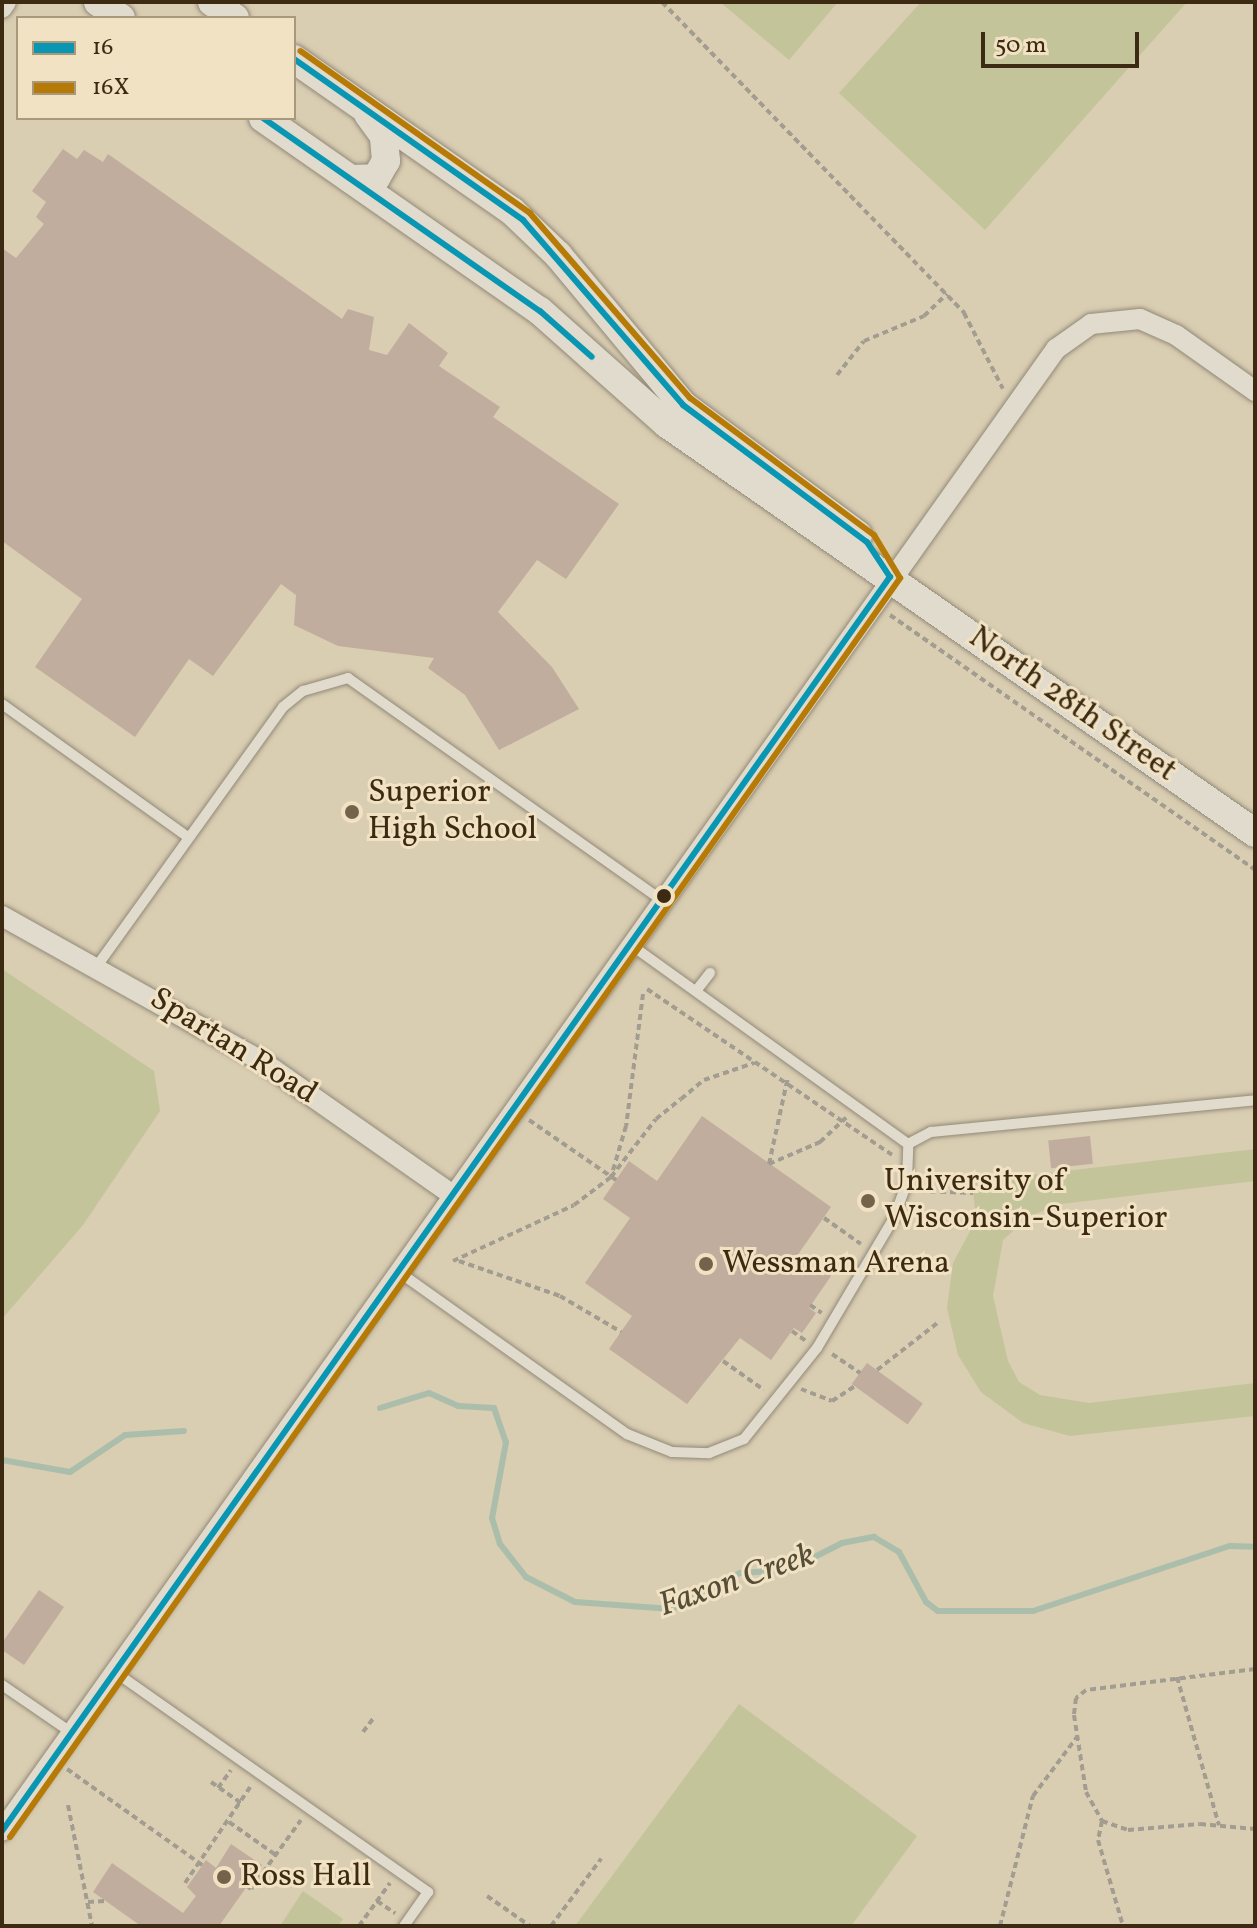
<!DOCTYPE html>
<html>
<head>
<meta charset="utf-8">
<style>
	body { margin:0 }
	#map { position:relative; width:1257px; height:1928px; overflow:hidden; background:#d9cdb2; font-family:Vollkorn,serif }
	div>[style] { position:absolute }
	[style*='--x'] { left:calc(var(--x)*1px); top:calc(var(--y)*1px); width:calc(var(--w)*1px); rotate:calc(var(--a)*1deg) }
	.green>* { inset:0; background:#c4c49b }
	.stream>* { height:6px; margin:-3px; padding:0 3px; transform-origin:3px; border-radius:3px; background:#abbeab }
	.building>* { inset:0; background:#c1ad9e; transform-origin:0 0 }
	.path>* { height:4px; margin-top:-2px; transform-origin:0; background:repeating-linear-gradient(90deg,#a39d91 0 6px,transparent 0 10px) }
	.roads { filter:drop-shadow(0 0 2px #928977) drop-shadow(0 0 2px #928977) }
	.lane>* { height:10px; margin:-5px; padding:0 5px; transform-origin:5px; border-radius:5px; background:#e1dbcd }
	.street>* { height:20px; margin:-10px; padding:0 10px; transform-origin:10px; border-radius:10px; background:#e1dbcd }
	.secondary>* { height:28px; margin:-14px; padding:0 14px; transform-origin:14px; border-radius:14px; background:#e1dbcd }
	.bus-1>* { height:6px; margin:-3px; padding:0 3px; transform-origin:3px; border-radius:3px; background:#0996b2 }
	.bus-2>* { height:6px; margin:-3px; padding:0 3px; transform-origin:3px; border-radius:3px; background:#b67b06 }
	.dots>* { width:22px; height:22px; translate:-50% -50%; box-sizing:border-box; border:4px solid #f1e2c3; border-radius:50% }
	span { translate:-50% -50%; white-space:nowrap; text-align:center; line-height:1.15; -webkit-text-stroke:6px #f1e2c3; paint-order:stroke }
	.street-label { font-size:32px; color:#3d2a12 }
	.poi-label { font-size:32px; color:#3d2a12 }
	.left { translate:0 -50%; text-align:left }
	.water-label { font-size:34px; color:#544d38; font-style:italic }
	.frame { position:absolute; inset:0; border:4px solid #3d2a12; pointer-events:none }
	.legend { position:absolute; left:16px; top:16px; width:280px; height:104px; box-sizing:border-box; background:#f1e2c3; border:2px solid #a9987c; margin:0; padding:10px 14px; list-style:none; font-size:24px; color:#3d2a12 }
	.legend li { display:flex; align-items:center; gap:16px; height:40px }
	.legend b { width:40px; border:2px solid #a9987c }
	.scale { position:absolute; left:981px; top:32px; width:158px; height:36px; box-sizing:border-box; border:4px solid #3d2a12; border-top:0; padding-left:10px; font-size:24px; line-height:28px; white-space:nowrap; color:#3d2a12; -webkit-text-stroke:6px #f1e2c3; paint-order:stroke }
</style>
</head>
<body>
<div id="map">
	<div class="green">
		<i style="clip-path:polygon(720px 2px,838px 2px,789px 60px)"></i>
		<i style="clip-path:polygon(921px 2px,1187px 2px,985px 230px,839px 93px)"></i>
		<i style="clip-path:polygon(2px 969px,154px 1071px,160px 1111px,83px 1225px,2px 1319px)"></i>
		<i style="clip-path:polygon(1255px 1149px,1255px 1181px,1061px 1204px,1030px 1216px,1003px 1240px,993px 1296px,1008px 1361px,1019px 1382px,1040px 1395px,1089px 1403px,1255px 1383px,1255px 1416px,1070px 1436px,1023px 1423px,981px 1392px,958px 1355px,947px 1308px,953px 1263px,976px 1220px,972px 1182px)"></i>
		<i style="clip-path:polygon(739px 1704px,917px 1836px,851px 1926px,575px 1926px)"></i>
		<i style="clip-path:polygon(303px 1891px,343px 1919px,338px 1926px,280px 1926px)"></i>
	</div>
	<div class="stream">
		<i style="--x:380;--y:1408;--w:51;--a:-17"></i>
		<i style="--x:429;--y:1393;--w:32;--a:24"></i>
		<i style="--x:458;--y:1406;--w:36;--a:3"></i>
		<i style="--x:494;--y:1408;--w:36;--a:71"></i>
		<i style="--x:506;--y:1442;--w:77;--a:100.4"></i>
		<i style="--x:492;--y:1518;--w:27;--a:73"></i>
		<i style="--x:500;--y:1544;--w:42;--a:51.8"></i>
		<i style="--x:526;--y:1577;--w:55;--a:27"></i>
		<i style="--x:575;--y:1602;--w:97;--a:4.1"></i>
		<i style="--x:672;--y:1609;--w:77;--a:-27.9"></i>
		<i style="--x:740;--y:1573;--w:49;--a:-3.5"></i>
		<i style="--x:789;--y:1570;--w:59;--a:-27"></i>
		<i style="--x:842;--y:1543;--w:33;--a:-11"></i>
		<i style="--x:874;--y:1537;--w:29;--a:31"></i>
		<i style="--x:899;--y:1552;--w:57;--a:61.6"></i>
		<i style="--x:926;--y:1602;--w:15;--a:37"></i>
		<i style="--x:938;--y:1611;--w:95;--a:0"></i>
		<i style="--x:1033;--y:1611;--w:207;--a:-18.3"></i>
		<i style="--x:1230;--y:1546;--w:25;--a:2"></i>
		<i style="--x:2;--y:1460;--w:69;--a:10"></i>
		<i style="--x:70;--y:1472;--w:66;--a:-33.9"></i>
		<i style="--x:125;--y:1435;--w:59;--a:-3.9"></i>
	</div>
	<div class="building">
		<i style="clip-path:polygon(63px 149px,77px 159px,84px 150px,103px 162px,108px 154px,342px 319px,348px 309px,374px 317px,369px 350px,387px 355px,409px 323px,448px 353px,439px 366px,500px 407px,493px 417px,619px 504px,566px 579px,537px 560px,498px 612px,552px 667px,579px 709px,499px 750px,465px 695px,428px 668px,434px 658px,338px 646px,294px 625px,296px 595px,281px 584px,213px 676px,189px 659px,135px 737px,35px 667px,82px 599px,2px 541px,2px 248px,16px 258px,44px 224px,36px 217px,46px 202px,32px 191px)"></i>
		<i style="clip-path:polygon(702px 1116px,831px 1207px,799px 1253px,831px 1276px,809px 1308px,816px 1313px,802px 1333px,794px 1328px,771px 1360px,740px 1338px,687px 1404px,609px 1349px,632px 1316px,585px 1283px,630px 1218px,603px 1199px,629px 1161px,657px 1181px)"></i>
		<i style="left:1090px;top:1136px;width:28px;height:42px;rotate:84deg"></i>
		<i style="left:867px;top:1363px;width:69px;height:26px;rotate:36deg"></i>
		<i style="clip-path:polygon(39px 1590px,64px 1607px,24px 1665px,2px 1650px,2px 1643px)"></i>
		<i style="clip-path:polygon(231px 1844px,262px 1865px,219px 1926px,141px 1926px,93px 1892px,112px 1863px,183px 1913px,196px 1896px,187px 1887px,206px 1860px,216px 1868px)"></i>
	</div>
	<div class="path">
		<i style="--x:662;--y:2;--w:434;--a:45.8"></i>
		<i style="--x:964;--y:313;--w:85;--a:62.8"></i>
		<i style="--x:837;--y:375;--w:43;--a:-51.5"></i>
		<i style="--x:864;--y:341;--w:65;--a:-22.6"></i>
		<i style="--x:924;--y:316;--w:32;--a:-44"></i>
		<i style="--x:890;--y:615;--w:445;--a:34.9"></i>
		<i style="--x:647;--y:989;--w:296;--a:34.1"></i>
		<i style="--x:643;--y:994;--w:133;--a:97.3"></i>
		<i style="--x:626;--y:1126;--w:53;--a:106.4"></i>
		<i style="--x:611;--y:1177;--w:73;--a:-52.2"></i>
		<i style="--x:656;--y:1119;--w:32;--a:-39"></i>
		<i style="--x:681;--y:1099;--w:30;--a:-40"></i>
		<i style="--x:704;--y:1080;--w:53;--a:-18.8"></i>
		<i style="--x:529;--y:1120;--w:106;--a:34.6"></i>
		<i style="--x:769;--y:1164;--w:56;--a:-23.3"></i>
		<i style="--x:820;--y:1142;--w:38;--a:-43"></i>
		<i style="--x:769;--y:1164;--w:89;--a:-77.7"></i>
		<i style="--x:920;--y:1191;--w:53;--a:2.2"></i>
		<i style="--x:824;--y:1218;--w:45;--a:35.1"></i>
		<i style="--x:453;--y:1261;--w:133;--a:-24.8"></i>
		<i style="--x:574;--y:1205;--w:46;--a:-37.1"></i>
		<i style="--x:459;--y:1261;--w:107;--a:19.1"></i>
		<i style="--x:560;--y:1296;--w:71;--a:30.5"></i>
		<i style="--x:810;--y:1305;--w:14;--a:34"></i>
		<i style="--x:792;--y:1331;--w:17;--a:36"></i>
		<i style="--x:832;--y:1354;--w:34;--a:34"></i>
		<i style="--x:723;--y:1361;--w:50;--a:35.3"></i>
		<i style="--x:877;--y:1370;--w:80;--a:-37.9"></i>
		<i style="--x:801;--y:1389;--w:33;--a:21"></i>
		<i style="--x:832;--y:1401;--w:27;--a:-33"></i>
		<i style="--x:1255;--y:1669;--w:170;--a:172.9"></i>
		<i style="--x:1086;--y:1690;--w:13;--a:141"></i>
		<i style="--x:1076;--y:1698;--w:17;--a:97"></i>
		<i style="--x:1074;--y:1715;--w:78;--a:81.1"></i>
		<i style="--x:1086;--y:1792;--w:33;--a:61"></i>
		<i style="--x:1102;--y:1821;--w:28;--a:19"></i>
		<i style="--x:1128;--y:1830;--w:72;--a:-4.8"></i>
		<i style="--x:1200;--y:1824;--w:55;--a:5.2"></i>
		<i style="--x:1177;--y:1677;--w:154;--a:74.2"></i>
		<i style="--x:363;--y:1732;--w:20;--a:-53"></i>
		<i style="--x:67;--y:1769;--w:166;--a:35.4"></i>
		<i style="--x:211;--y:1782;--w:37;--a:35"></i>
		<i style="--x:218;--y:1788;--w:22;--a:-54"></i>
		<i style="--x:68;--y:1805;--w:123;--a:78.8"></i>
		<i style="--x:1102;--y:1821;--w:19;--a:102"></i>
		<i style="--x:1098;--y:1840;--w:90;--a:73.8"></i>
		<i style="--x:229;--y:1822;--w:57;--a:35.1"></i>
		<i style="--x:185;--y:1883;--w:117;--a:-55.8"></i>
		<i style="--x:247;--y:1886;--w:5;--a:37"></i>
		<i style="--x:251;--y:1889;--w:85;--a:-54.1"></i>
		<i style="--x:487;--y:1896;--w:52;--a:34.9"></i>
		<i style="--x:377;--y:1901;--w:22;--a:34"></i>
		<i style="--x:88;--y:1902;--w:17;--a:-3"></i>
		<i style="--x:359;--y:1926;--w:53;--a:-54.2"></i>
		<i style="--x:551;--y:1926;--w:84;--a:-53.3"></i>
		<i style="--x:1000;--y:1926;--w:134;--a:-75.8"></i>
		<i style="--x:1033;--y:1796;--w:74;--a:-53.3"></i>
		<i style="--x:1255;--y:1926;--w:1;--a:-90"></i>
	</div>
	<div class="roads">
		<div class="lane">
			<i style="--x:2;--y:704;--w:229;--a:35.6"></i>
			<i style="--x:97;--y:966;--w:319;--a:-54.3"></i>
			<i style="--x:283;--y:707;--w:26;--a:-39"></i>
			<i style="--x:303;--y:691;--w:47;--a:-16.1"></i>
			<i style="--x:348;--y:678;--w:385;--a:35.3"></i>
			<i style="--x:696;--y:991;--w:23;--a:-52"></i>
			<i style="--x:908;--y:1144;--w:26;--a:-28"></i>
			<i style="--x:931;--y:1132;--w:326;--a:-5.6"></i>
			<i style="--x:399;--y:1272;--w:280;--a:35.4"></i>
			<i style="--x:627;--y:1434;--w:48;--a:21.8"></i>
			<i style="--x:672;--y:1452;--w:37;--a:2"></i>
			<i style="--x:709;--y:1453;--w:38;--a:-22"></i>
			<i style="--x:744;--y:1439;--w:117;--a:-51.3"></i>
			<i style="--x:817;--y:1348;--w:151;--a:-59.4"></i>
			<i style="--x:894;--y:1218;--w:38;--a:-70"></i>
			<i style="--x:907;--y:1182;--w:38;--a:-88"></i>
			<i style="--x:908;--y:1144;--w:342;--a:-144.3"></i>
			<i style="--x:115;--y:1672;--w:383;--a:35.1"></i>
			<i style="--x:428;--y:1892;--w:42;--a:125.2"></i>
			<i style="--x:2;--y:1685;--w:85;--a:34.4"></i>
		</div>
		<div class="street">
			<i style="--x:2;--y:8;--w:7;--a:-56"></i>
			<i style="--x:2;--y:916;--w:295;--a:29.2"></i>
			<i style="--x:260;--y:1060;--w:237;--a:35"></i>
			<i style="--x:2;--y:1831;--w:1819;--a:-54.58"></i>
			<i style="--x:1056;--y:349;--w:43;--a:-35.5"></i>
			<i style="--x:1091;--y:324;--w:49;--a:-5.8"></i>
			<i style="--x:1140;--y:319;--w:39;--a:24"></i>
			<i style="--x:1176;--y:335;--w:97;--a:35.3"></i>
		</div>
		<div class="secondary">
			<i style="--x:98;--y:2;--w:28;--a:35"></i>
			<i style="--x:212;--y:2;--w:28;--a:35"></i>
			<i style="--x:294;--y:59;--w:266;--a:34.9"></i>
			<i style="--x:512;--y:211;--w:64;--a:43.7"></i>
			<i style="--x:558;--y:255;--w:195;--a:50.2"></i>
			<i style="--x:683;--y:405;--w:218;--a:36.6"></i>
			<i style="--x:263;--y:118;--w:338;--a:34.9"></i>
			<i style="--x:540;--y:311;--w:170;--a:41.7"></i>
			<i style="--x:667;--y:424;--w:716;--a:34.82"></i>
			<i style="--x:351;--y:179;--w:25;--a:-2"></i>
			<i style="--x:376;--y:178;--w:20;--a:-60"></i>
			<i style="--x:386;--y:161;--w:25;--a:-95"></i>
			<i style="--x:384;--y:136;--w:27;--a:-126"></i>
		</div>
	</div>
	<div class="bus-1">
		<i style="--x:294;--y:59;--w:280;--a:35.1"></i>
		<i style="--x:523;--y:220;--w:245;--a:49.1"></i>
		<i style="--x:683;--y:405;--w:229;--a:36.7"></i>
		<i style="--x:867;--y:542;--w:42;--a:56.7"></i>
		<i style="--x:263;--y:118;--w:338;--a:34.9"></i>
		<i style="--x:540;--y:311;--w:69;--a:41.5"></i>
		<i style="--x:2;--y:1831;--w:1537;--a:-54.7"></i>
	</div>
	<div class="bus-2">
		<i style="--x:10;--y:1837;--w:1542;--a:-54.74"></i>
		<i style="--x:900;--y:578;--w:50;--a:-121.2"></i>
		<i style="--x:874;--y:535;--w:229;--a:-143.3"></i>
		<i style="--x:690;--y:398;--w:245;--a:-130.9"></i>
		<i style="--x:530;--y:213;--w:281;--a:-144.8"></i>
	</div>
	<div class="dots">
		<i style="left:352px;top:812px;background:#74634a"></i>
		<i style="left:664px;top:896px;background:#3d2a12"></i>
		<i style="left:868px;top:1201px;background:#74634a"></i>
		<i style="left:706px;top:1264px;background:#74634a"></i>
		<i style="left:224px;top:1877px;background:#74634a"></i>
	</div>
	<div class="street-label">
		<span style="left:1072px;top:705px;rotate:35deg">North 28th Street</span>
		<span style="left:233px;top:1047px;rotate:32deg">Spartan Road</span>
	</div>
	<div class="poi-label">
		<span class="left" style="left:368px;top:812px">Superior<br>High School</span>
		<span class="left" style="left:884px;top:1201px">University of<br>Wisconsin-Superior</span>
		<span class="left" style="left:722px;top:1264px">Wessman Arena</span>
		<span class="left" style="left:240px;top:1877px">Ross Hall</span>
	</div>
	<div class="water-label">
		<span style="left:737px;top:1581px;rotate:-19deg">Faxon Creek</span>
	</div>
	<div class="frame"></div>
	<ul class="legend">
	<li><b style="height:10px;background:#0996b2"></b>16</li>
	<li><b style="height:10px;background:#b67b06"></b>16X</li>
	</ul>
	<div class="scale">50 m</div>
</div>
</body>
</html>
